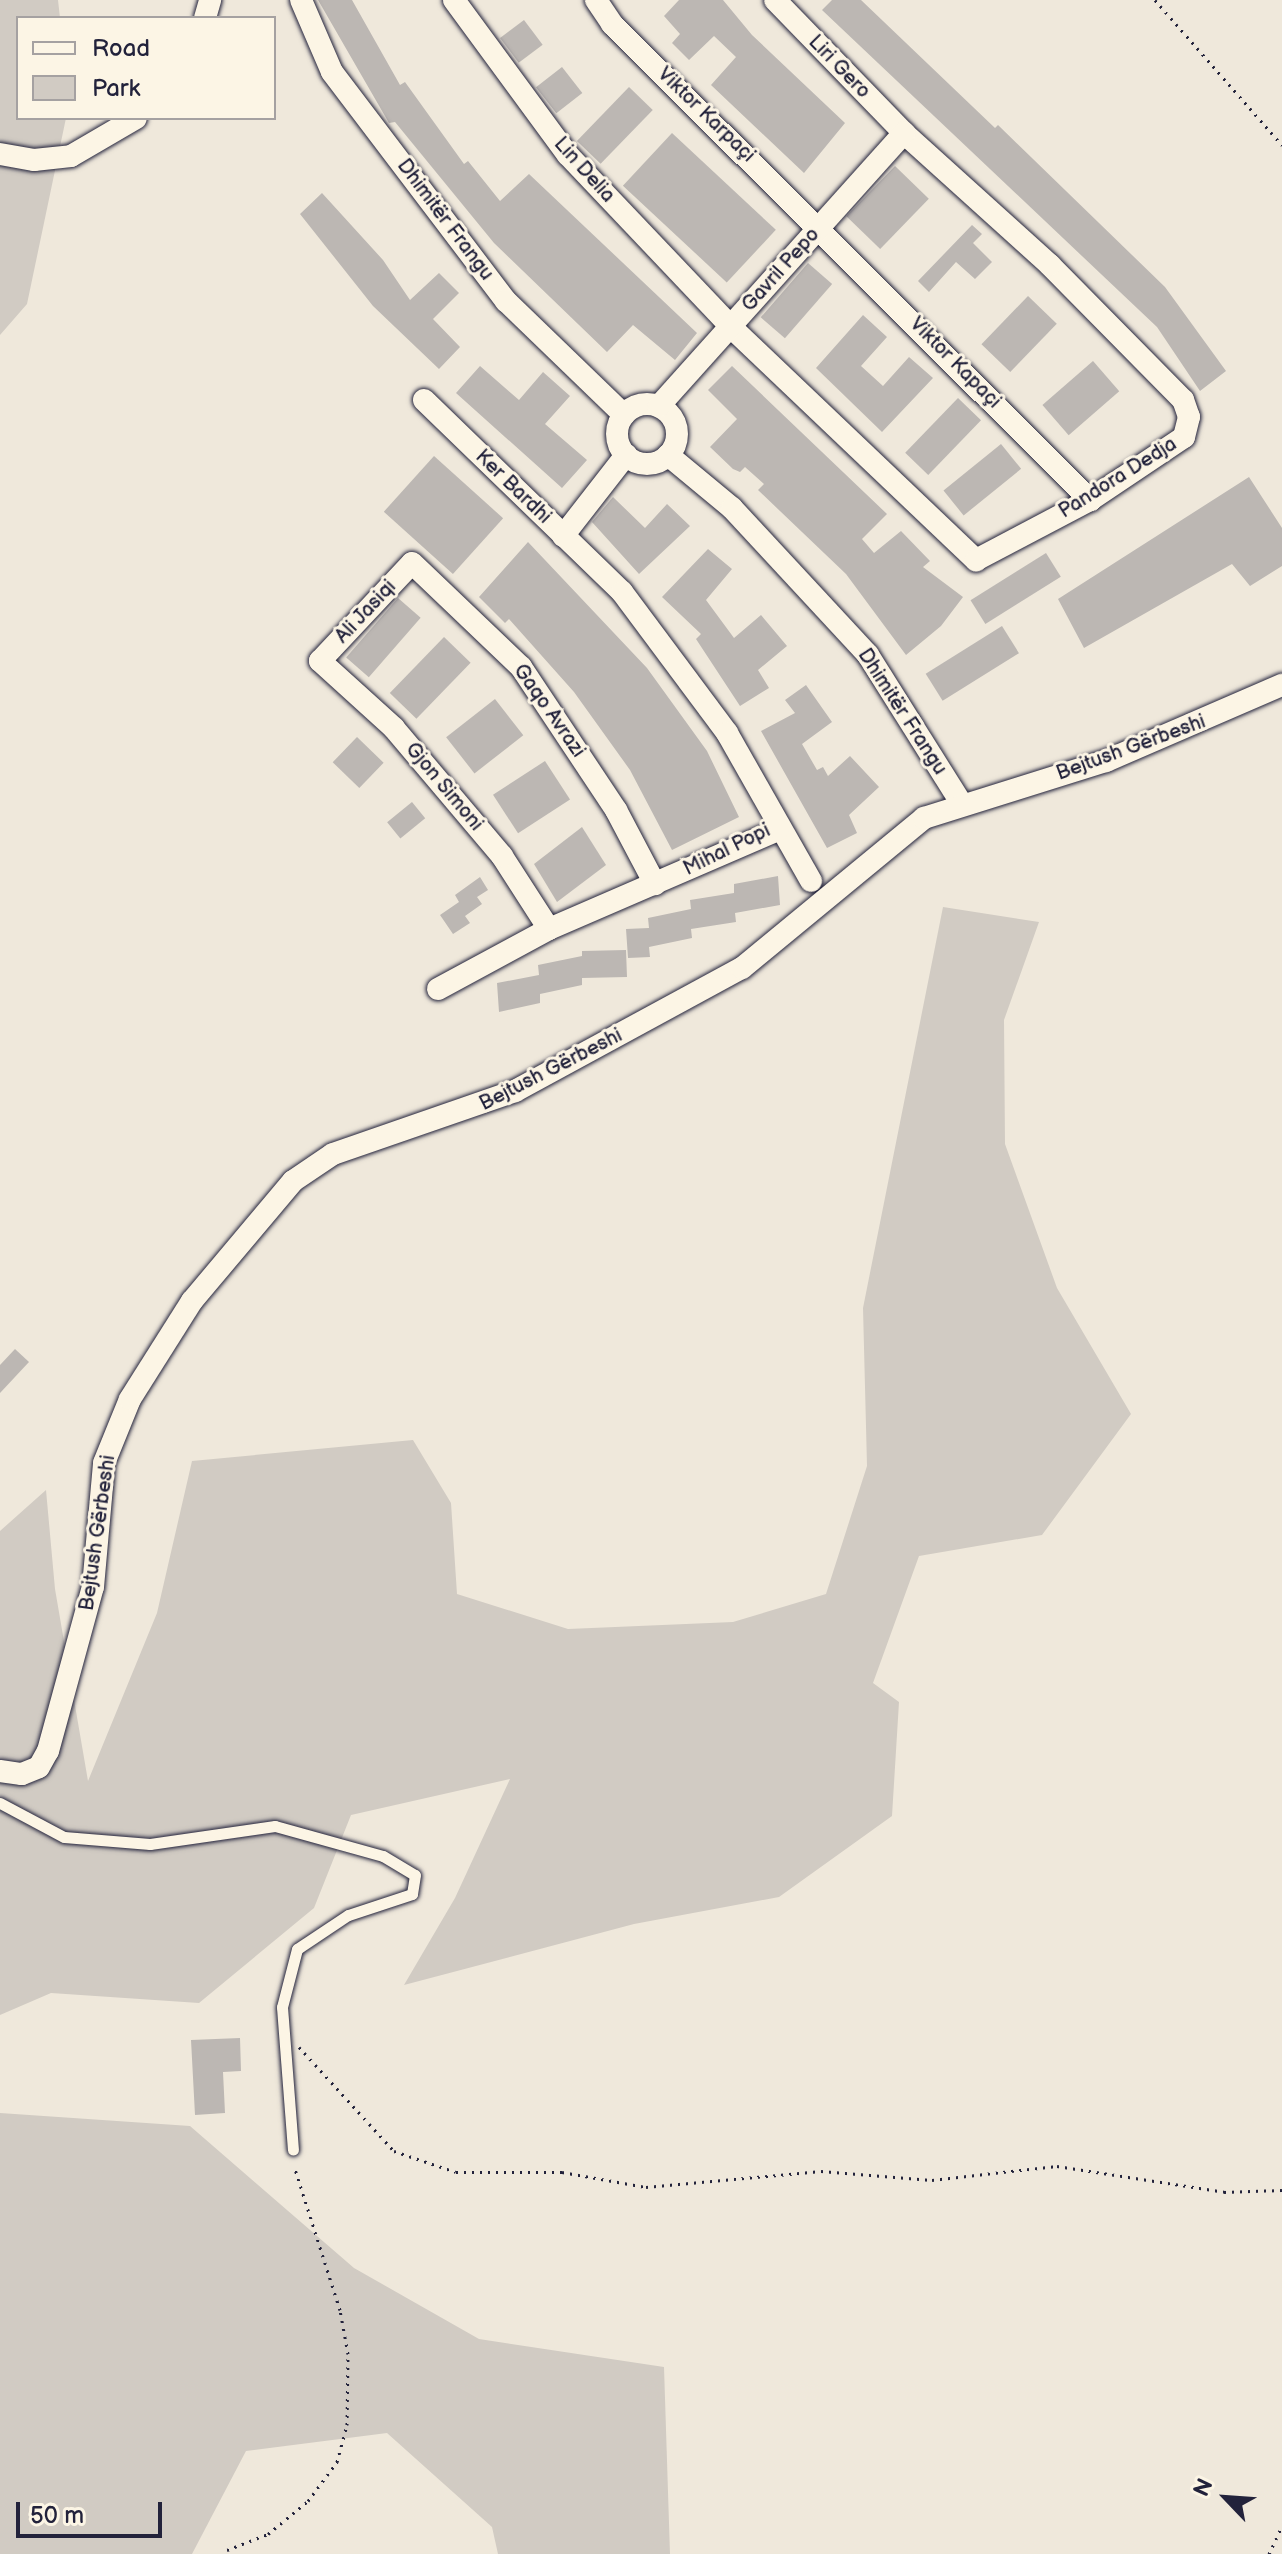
<!DOCTYPE html>
<html>
<head>
<meta charset="utf-8">
<style>
	body { margin:0 }
	#map { position:relative; width:1282px; height:2554px; overflow:hidden; background:#efe8db; font-family:"Balsamiq Sans",sans-serif }
	div>[style] { position:absolute }
	[style*='--x'] { left:calc(var(--x)*1px); top:calc(var(--y)*1px); width:calc(var(--w)*1px); rotate:calc(var(--a)*1deg) }
	.green>* { inset:0; background:#d1cbc3 }
	.building>* { inset:0; background:#bcb7b3; transform-origin:0 0 }
	.path>* { height:3px; margin-top:-1.5px; transform-origin:0; background:repeating-linear-gradient(90deg,#22223b 0 2px,transparent 0 8px) }
	.roads { filter:drop-shadow(0 0 2px #22223b) drop-shadow(0 0 2px #22223b) }
	.service>* { height:11px; margin:-5.5px; padding:0 5.5px; transform-origin:5.5px; border-radius:5.5px; background:#fcf5e5 }
	.minor>* { height:22px; margin:-11px; padding:0 11px; transform-origin:11px; border-radius:11px; background:#fcf5e5 }
	.minor>.ring { margin:-11px; padding:0; box-sizing:content-box; background:none; border:22px solid #fcf5e5; border-radius:50% }
	span { translate:-50% -50%; white-space:nowrap; text-align:center; line-height:1.15; -webkit-text-stroke:6px #fcf5e5; paint-order:stroke }
	.street-label { font-size:20px; color:#22223b }
	.legend { position:absolute; left:16px; top:16px; width:260px; height:104px; box-sizing:border-box; background:#fcf5e5; border:2px solid #a5a1a1; margin:0; padding:10px 14px; list-style:none; font-size:24px; color:#22223b }
	.legend li { display:flex; align-items:center; gap:16px; height:40px }
	.legend b { width:40px; border:2px solid #a5a1a1 }
	.north { position:absolute; left:1186px; top:2458px; width:80px; height:80px; -webkit-text-stroke:6px #fcf5e5; paint-order:stroke; rotate:295deg; font-size:22px; font-weight:700; line-height:32px; text-align:center; color:#22223b }
	.north::after { content:''; display:block; margin:auto; width:28px; height:36px; background:#22223b; clip-path:polygon(50% 0,100% 100%,50% 72%,0 100%) }
	.scale { position:absolute; left:16px; top:2502px; width:146px; height:36px; box-sizing:border-box; border:4px solid #22223b; border-top:0; padding-left:10px; font-size:24px; line-height:28px; white-space:nowrap; color:#22223b; -webkit-text-stroke:6px #fcf5e5; paint-order:stroke }
</style>
</head>
<body>
<div id="map">
	<div class="green">
		<i style="clip-path:polygon(0 0,58px 0,60px 18px,18px 18px,18px 118px,66px 118px,27px 304px,0 335px)"></i>
		<i style="clip-path:polygon(943px 907px,1039px 922px,1004px 1020px,1005px 1144px,1057px 1288px,1131px 1414px,1042px 1535px,919px 1556px,873px 1683px,899px 1702px,892px 1816px,779px 1897px,634px 1924px,404px 1985px,455px 1898px,510px 1779px,351px 1815px,314px 1908px,199px 2003px,51px 1993px,0 2015px,0 1531px,46px 1490px,55px 1589px,88px 1781px,157px 1613px,192px 1461px,413px 1440px,451px 1503px,457px 1594px,568px 1629px,733px 1622px,826px 1594px,867px 1466px,863px 1308px)"></i>
		<i style="clip-path:polygon(0 2113px,190px 2126px,354px 2268px,479px 2339px,664px 2367px,670px 2554px,498px 2554px,492px 2527px,387px 2433px,246px 2451px,192px 2554px,0 2554px)"></i>
	</div>
	<div class="building">
		<i style="clip-path:polygon(318px 0,352px 0,400px 85px,405px 82px,464px 164px,468px 161px,500px 201px,529px 174px,697px 333px,675px 360px,633px 325px,607px 352px,494px 243px,395px 122px,389px 123px)"></i>
		<i style="clip-path:polygon(679px 0,723px 0,752px 35px,845px 123px,804px 173px,711px 85px,736px 57px,714px 36px,689px 60px,672px 43px,680px 34px,664px 16px)"></i>
		<i style="clip-path:polygon(832px 0,861px 0,995px 128px,998px 125px,1165px 287px,1226px 371px,1200px 391px,1157px 327px,822px 10px)"></i>
		<i style="left:524px;top:20px;width:31px;height:30px;rotate:53deg"></i>
		<i style="left:562px;top:67px;width:33px;height:33px;rotate:52deg"></i>
		<i style="left:629px;top:87px;width:33px;height:75px;rotate:44deg"></i>
		<i style="left:672px;top:133px;width:142px;height:72px;rotate:43deg"></i>
		<i style="left:895px;top:166px;width:47px;height:70px;rotate:44deg"></i>
		<i style="clip-path:polygon(322px 193px,383px 260px,410px 300px,439px 273px,459px 293px,433px 319px,460px 347px,439px 369px,373px 306px,300px 214px)"></i>
		<i style="clip-path:polygon(972px 225px,982px 234px,973px 243px,992px 262px,975px 279px,956px 262px,929px 292px,918px 281px)"></i>
		<i style="left:808px;top:263px;width:32px;height:72px;rotate:41deg"></i>
		<i style="left:1028px;top:296px;width:40px;height:67px;rotate:44deg"></i>
		<i style="clip-path:polygon(863px 315px,887px 337px,861px 366px,883px 386px,909px 357px,933px 378px,882px 432px,816px 368px)"></i>
		<i style="left:1093px;top:361px;width:40px;height:67px;rotate:49deg"></i>
		<i style="clip-path:polygon(480px 366px,519px 400px,543px 372px,570px 396px,545px 424px,587px 460px,562px 488px,456px 393px)"></i>
		<i style="clip-path:polygon(732px 366px,887px 514px,862px 539px,874px 553px,901px 531px,930px 561px,923px 567px,963px 597px,941px 626px,906px 655px,846px 574px,758px 490px,764px 484px,745px 467px,740px 472px,733px 469px,710px 447px,737px 419px,708px 390px)"></i>
		<i style="left:958px;top:398px;width:32px;height:76px;rotate:44deg"></i>
		<i style="left:1001px;top:444px;width:32px;height:74px;rotate:51deg"></i>
		<i style="left:434px;top:456px;width:93px;height:75px;rotate:42deg"></i>
		<i style="clip-path:polygon(1249px 477px,1282px 528px,1282px 566px,1250px 586px,1232px 564px,1084px 648px,1058px 599px)"></i>
		<i style="clip-path:polygon(613px 497px,645px 528px,667px 504px,690px 526px,639px 574px,592px 522px)"></i>
		<i style="clip-path:polygon(528px 542px,647px 668px,707px 751px,739px 817px,672px 850px,630px 770px,574px 692px,509px 619px,505px 623px,479px 597px)"></i>
		<i style="clip-path:polygon(708px 549px,732px 569px,706px 600px,734px 638px,761px 615px,787px 646px,758px 670px,769px 688px,740px 706px,696px 639px,701px 634px,662px 597px)"></i>
		<i style="left:1046px;top:553px;width:28px;height:89px;rotate:58deg"></i>
		<i style="left:398px;top:598px;width:30px;height:79px;rotate:41deg"></i>
		<i style="left:1002px;top:626px;width:32px;height:90px;rotate:58deg"></i>
		<i style="left:444px;top:637px;width:37px;height:78px;rotate:44deg"></i>
		<i style="clip-path:polygon(806px 685px,832px 722px,802px 744px,817px 770px,823px 767px,828px 776px,850px 756px,879px 787px,849px 815px,857px 833px,827px 848px,761px 731px,795px 713px,785px 700px)"></i>
		<i style="left:495px;top:699px;width:46px;height:62px;rotate:52deg"></i>
		<i style="left:357px;top:737px;width:37px;height:35px;rotate:44deg"></i>
		<i style="left:545px;top:761px;width:46px;height:62px;rotate:57deg"></i>
		<i style="left:412px;top:802px;width:21px;height:32px;rotate:51deg"></i>
		<i style="clip-path:polygon(582px 827px,606px 865px,557px 902px,534px 864px)"></i>
		<i style="clip-path:polygon(778px 876px,780px 905px,735px 913px,736px 922px,691px 929px,692px 938px,649px 947px,650px 957px,628px 958px,626px 929px,649px 928px,648px 918px,691px 909px,690px 900px,734px 893px,734px 884px)"></i>
		<i style="clip-path:polygon(480px 877px,488px 890px,477px 897px,482px 904px,465px 916px,470px 923px,453px 934px,440px 915px,459px 902px,455px 895px)"></i>
		<i style="clip-path:polygon(626px 950px,627px 977px,582px 978px,582px 985px,540px 994px,540px 1003px,499px 1012px,497px 983px,539px 975px,538px 965px,582px 956px,582px 951px)"></i>
		<i style="clip-path:polygon(15px 1349px,29px 1362px,0 1393px,0 1365px)"></i>
		<i style="clip-path:polygon(240px 2038px,241px 2071px,223px 2072px,225px 2113px,195px 2115px,191px 2040px)"></i>
	</div>
	<div class="path">
		<i style="--x:1155;--y:0;--w:193;--a:48.8"></i>
		<i style="--x:299;--y:2047;--w:141;--a:47.6"></i>
		<i style="--x:394;--y:2151;--w:65;--a:18.7"></i>
		<i style="--x:456;--y:2172;--w:106;--a:0"></i>
		<i style="--x:562;--y:2172;--w:85;--a:10.1"></i>
		<i style="--x:646;--y:2187;--w:176;--a:-5.2"></i>
		<i style="--x:821;--y:2171;--w:111;--a:4.6"></i>
		<i style="--x:932;--y:2180;--w:126;--a:-6.4"></i>
		<i style="--x:1057;--y:2166;--w:169;--a:8.8"></i>
		<i style="--x:1224;--y:2192;--w:58;--a:-2"></i>
		<i style="--x:227;--y:2550;--w:44;--a:-21.3"></i>
		<i style="--x:268;--y:2534;--w:52;--a:-39.5"></i>
		<i style="--x:308;--y:2501;--w:49;--a:-53.4"></i>
		<i style="--x:337;--y:2462;--w:38;--a:-75"></i>
		<i style="--x:347;--y:2425;--w:71;--a:-89.2"></i>
		<i style="--x:348;--y:2354;--w:45;--a:-100.3"></i>
		<i style="--x:340;--y:2310;--w:151;--a:-107.7"></i>
		<i style="--x:1269;--y:2554;--w:31;--a:-65"></i>
	</div>
	<div class="roads">
		<div class="service">
			<i style="--x:0;--y:1803;--w:72;--a:28"></i>
			<i style="--x:64;--y:1837;--w:86;--a:4.7"></i>
			<i style="--x:150;--y:1844;--w:126;--a:-8.2"></i>
			<i style="--x:275;--y:1826;--w:112;--a:15.5"></i>
			<i style="--x:383;--y:1856;--w:37;--a:31"></i>
			<i style="--x:415;--y:1875;--w:19;--a:99"></i>
			<i style="--x:412;--y:1894;--w:67;--a:161.8"></i>
			<i style="--x:348;--y:1915;--w:61;--a:146.3"></i>
			<i style="--x:297;--y:1949;--w:60;--a:104.5"></i>
			<i style="--x:282;--y:2007;--w:143;--a:85.6"></i>
		</div>
		<div class="minor">
			<i style="--x:301;--y:0;--w:78;--a:66.7"></i>
			<i style="--x:332;--y:72;--w:288;--a:52.8"></i>
			<i style="--x:506;--y:301;--w:164;--a:44"></i>
			<i style="--x:454;--y:0;--w:192;--a:53.7"></i>
			<i style="--x:568;--y:155;--w:236;--a:46.5"></i>
			<i style="--x:730;--y:326;--w:340;--a:43.6"></i>
			<i style="--x:976;--y:560;--w:129;--a:-27.8"></i>
			<i style="--x:1090;--y:500;--w:113;--a:-33.8"></i>
			<i style="--x:1184;--y:437;--w:21;--a:-76"></i>
			<i style="--x:1189;--y:417;--w:18;--a:-109"></i>
			<i style="--x:1183;--y:400;--w:190;--a:-134.6"></i>
			<i style="--x:1050;--y:265;--w:197;--a:-137.9"></i>
			<i style="--x:904;--y:133;--w:185;--a:-134.1"></i>
			<i style="--x:596;--y:0;--w:29;--a:56"></i>
			<i style="--x:612;--y:24;--w:675;--a:44.88"></i>
			<i style="--x:205;--y:18;--w:19;--a:-74"></i>
			<i style="--x:0;--y:154;--w:35;--a:10"></i>
			<i style="--x:34;--y:160;--w:37;--a:-6"></i>
			<i style="--x:71;--y:156;--w:75;--a:-30.3"></i>
			<i style="--x:424;--y:400;--w:276;--a:44.1"></i>
			<i style="--x:622;--y:592;--w:176;--a:53.3"></i>
			<i style="--x:727;--y:733;--w:170;--a:60.4"></i>
			<i class="ring" style="left:617px;top:404px;width:38px;height:38px"></i>
			<i style="--x:659;--y:406;--w:367;--a:-48.1"></i>
			<i style="--x:668;--y:455;--w:83;--a:39.6"></i>
			<i style="--x:732;--y:508;--w:200;--a:47.2"></i>
			<i style="--x:868;--y:655;--w:176;--a:57.8"></i>
			<i style="--x:563;--y:536;--w:103;--a:-52.1"></i>
			<i style="--x:549;--y:929;--w:87;--a:-122.8"></i>
			<i style="--x:502;--y:856;--w:167;--a:-130.2"></i>
			<i style="--x:394;--y:728;--w:100;--a:-137.8"></i>
			<i style="--x:320;--y:661;--w:134;--a:-46.8"></i>
			<i style="--x:412;--y:563;--w:151;--a:43.7"></i>
			<i style="--x:521;--y:667;--w:172;--a:56.4"></i>
			<i style="--x:616;--y:810;--w:84;--a:62.2"></i>
			<i style="--x:438;--y:989;--w:126;--a:-28.4"></i>
			<i style="--x:549;--y:929;--w:249;--a:-23.4"></i>
			<i style="--x:0;--y:1771;--w:22;--a:8"></i>
			<i style="--x:22;--y:1774;--w:18;--a:-22"></i>
			<i style="--x:39;--y:1767;--w:18;--a:-61"></i>
			<i style="--x:48;--y:1751;--w:170;--a:-74.7"></i>
			<i style="--x:93;--y:1587;--w:124;--a:-84.9"></i>
			<i style="--x:104;--y:1463;--w:69;--a:-67.9"></i>
			<i style="--x:130;--y:1399;--w:116;--a:-57.7"></i>
			<i style="--x:192;--y:1301;--w:157;--a:-49.9"></i>
			<i style="--x:293;--y:1181;--w:48;--a:-34"></i>
			<i style="--x:333;--y:1154;--w:193;--a:-19.1"></i>
			<i style="--x:515;--y:1091;--w:258;--a:-28.5"></i>
			<i style="--x:742;--y:968;--w:236;--a:-39.5"></i>
			<i style="--x:924;--y:818;--w:191;--a:-17.4"></i>
			<i style="--x:1106;--y:761;--w:192;--a:-23.4"></i>
		</div>
	</div>
	<div class="street-label">
		<span style="left:839px;top:67px;rotate:46deg">Liri Gero</span>
		<span style="left:706px;top:115px;rotate:44deg">Viktor Karpaçi</span>
		<span style="left:584px;top:170px;rotate:48deg">Lin Delia</span>
		<span style="left:445px;top:220px;rotate:53deg">Dhimitër Frangu</span>
		<span style="left:781px;top:270px;rotate:-48deg">Gavril Pepo</span>
		<span style="left:955px;top:363px;rotate:45deg">Viktor Kapaçi</span>
		<span style="left:1118px;top:478px;rotate:-32deg">Pandora Dedja</span>
		<span style="left:513px;top:487px;rotate:44deg">Ker Bardhi</span>
		<span style="left:366px;top:612px;rotate:-47deg">Ali Jasiqi</span>
		<span style="left:549px;top:711px;rotate:55deg">Gaqo Avrazi</span>
		<span style="left:902px;top:712px;rotate:57deg">Dhimitër Frangu</span>
		<span style="left:1131px;top:748px;rotate:-20deg">Bejtush Gërbeshi</span>
		<span style="left:444px;top:787px;rotate:50deg">Gjon Simoni</span>
		<span style="left:727px;top:850px;rotate:-26deg">Mihal Popi</span>
		<span style="left:551px;top:1070px;rotate:-27deg">Bejtush Gërbeshi</span>
		<span style="left:98px;top:1533px;rotate:-82deg">Bejtush Gërbeshi</span>
	</div>
	<ul class="legend">
	<li><b style="height:10px;background:#fcf5e5"></b>Road</li>
	<li><b style="height:22px;background:#d1cbc3"></b>Park</li>
	</ul>
	<div class="north">N</div>
	<div class="scale">50 m</div>
</div>
</body>
</html>
